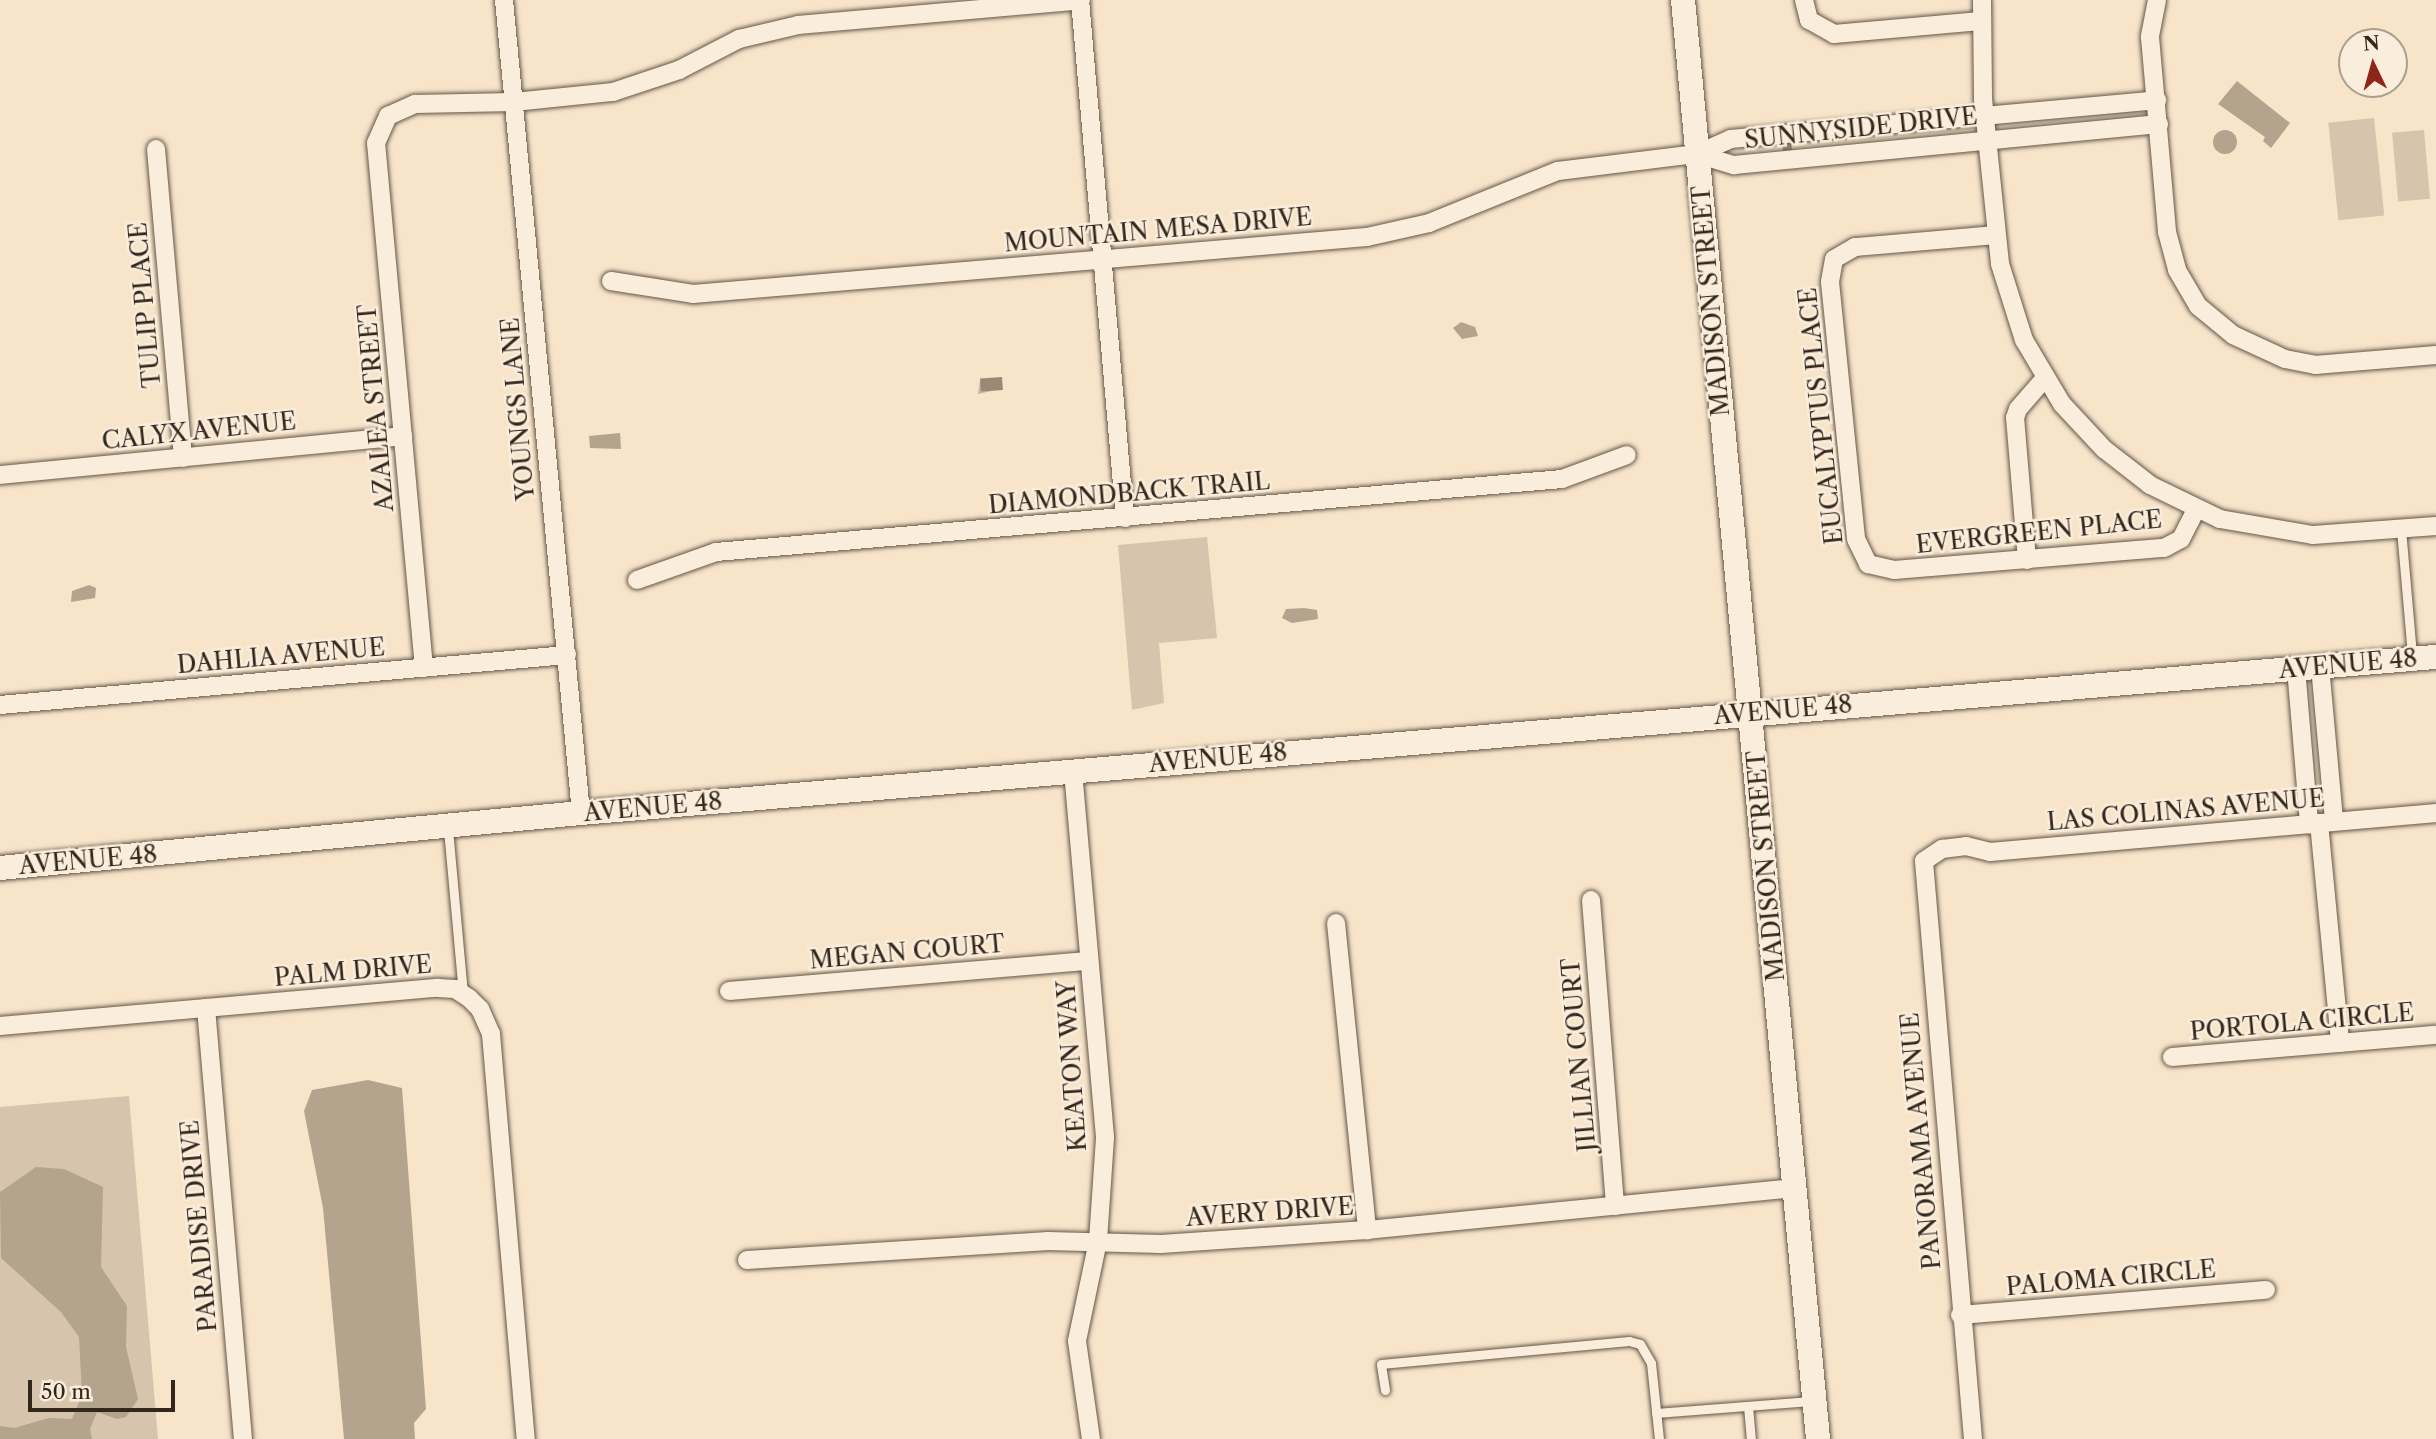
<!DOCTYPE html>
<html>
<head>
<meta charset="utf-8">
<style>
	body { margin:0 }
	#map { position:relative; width:2436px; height:1439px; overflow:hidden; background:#f7e4c9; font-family:"Libre Caslon Text",serif }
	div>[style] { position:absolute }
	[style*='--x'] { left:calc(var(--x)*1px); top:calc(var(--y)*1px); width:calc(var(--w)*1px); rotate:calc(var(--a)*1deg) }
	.green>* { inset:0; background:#d6c4ac; transform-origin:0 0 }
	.water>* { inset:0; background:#b4a48e }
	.round { border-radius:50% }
	.shadow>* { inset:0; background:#0003 }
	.building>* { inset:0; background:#998976; transform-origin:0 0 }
	.roads { filter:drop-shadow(0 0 2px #645647) drop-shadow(0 0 2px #645647) }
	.service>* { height:9px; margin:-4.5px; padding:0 4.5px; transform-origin:4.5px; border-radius:4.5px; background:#faeddc }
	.minor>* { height:18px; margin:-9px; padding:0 9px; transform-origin:9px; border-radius:9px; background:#faeddc }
	.secondary>* { height:24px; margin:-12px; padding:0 12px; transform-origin:12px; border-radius:12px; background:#faeddc }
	span { translate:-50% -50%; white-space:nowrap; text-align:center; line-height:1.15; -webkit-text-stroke:5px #faeddc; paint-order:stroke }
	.street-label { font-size:24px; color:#33271c }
	.north { position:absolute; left:2338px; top:28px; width:70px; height:70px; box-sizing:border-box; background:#faeddc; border:2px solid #aa9e8f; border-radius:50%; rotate:355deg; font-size:19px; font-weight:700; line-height:28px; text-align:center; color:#33271c }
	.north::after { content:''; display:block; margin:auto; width:24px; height:32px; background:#8f2418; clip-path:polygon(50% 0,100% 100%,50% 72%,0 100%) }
	.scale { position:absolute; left:28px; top:1380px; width:147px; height:32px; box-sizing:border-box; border:4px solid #33271c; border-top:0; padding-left:9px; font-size:21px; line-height:24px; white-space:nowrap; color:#33271c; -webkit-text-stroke:5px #faeddc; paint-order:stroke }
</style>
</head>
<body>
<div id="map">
	<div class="green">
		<i style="left:2374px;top:118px;width:98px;height:46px;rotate:84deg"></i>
		<i style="left:2424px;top:130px;width:69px;height:32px;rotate:85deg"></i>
		<i style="clip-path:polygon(1207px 537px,1217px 638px,1159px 643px,1164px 703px,1132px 710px,1118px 545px)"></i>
		<i style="clip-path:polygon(129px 1096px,158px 1439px,0 1439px,0 1107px)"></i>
	</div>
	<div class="water">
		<i style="clip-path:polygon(2237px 81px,2290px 123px,2271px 148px,2263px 141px,2265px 137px,2218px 104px)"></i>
		<i class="round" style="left:2213px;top:130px;width:24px;height:24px"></i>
		<i style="clip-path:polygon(1461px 322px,1475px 327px,1478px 336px,1462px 339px,1453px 328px)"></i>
		<i style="clip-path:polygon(620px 433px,621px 449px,590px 448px,589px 436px)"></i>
		<i style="clip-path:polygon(89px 585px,96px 588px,95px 598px,71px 602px,72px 591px)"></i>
		<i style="clip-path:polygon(1304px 608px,1317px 610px,1318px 619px,1292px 623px,1282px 618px,1286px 609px)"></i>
		<i style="clip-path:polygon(368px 1080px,402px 1088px,426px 1409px,414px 1423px,415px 1439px,344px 1439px,323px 1208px,304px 1111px,312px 1090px)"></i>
		<i style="clip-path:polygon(36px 1167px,64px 1169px,103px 1187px,101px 1267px,127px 1306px,126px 1347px,138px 1399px,126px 1417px,117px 1419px,97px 1412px,90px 1429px,92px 1439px,0 1439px,0 1426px,14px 1428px,49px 1418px,72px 1419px,82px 1395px,79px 1337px,61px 1312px,1px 1258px,0 1192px)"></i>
	</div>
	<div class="shadow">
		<i style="clip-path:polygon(980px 380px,1001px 389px,978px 394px)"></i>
	</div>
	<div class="building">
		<i style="left:1791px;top:142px;width:8px;height:9px;rotate:83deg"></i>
		<i style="left:1002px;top:377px;width:13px;height:22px;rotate:86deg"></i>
	</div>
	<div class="roads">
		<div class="service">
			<i style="--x:2401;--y:529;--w:127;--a:85"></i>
			<i style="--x:448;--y:829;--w:165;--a:84.8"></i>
			<i style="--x:1385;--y:1390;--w:26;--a:-99"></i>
			<i style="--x:1381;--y:1364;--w:249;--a:-5.3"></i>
			<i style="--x:1629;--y:1341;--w:11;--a:15"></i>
			<i style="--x:1640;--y:1344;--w:22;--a:60"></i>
			<i style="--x:1651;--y:1363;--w:76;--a:84"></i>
			<i style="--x:1748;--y:1406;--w:33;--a:85"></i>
			<i style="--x:1656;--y:1413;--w:155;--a:-4.4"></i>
		</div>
		<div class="minor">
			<i style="--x:504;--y:0;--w:817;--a:84.59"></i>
			<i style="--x:1080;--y:0;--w:520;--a:85.04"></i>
			<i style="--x:1804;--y:0;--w:21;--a:76"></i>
			<i style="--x:1809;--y:20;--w:29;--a:29"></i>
			<i style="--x:1834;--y:34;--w:147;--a:-5.1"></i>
			<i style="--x:1982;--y:0;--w:99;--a:89.4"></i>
			<i style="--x:1983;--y:99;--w:166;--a:84.1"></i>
			<i style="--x:2000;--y:264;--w:80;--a:72.5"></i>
			<i style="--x:2024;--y:340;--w:74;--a:59.3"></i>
			<i style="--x:2062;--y:404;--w:62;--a:47"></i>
			<i style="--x:2104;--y:449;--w:58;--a:38"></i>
			<i style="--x:2150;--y:485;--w:78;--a:25.9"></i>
			<i style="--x:2220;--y:519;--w:94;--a:9.8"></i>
			<i style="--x:2313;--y:535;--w:123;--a:-4.2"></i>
			<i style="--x:2157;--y:0;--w:38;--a:101"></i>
			<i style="--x:2150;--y:37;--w:196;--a:85"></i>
			<i style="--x:2167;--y:232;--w:39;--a:75"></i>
			<i style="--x:2177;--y:270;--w:42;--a:59.7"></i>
			<i style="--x:2198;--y:306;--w:45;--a:39.6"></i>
			<i style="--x:2233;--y:335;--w:57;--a:24.8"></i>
			<i style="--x:2285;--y:359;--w:31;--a:11"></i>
			<i style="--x:2315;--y:365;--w:121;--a:-4.7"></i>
			<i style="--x:156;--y:149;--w:310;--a:85"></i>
			<i style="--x:1697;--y:154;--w:39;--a:17"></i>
			<i style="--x:1734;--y:165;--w:427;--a:-5.5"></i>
			<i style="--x:1996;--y:235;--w:142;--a:175.1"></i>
			<i style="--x:1855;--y:247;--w:24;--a:150"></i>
			<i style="--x:1834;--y:259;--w:23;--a:100"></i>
			<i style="--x:1830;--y:282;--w:258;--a:84.2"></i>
			<i style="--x:1856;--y:539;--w:28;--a:64"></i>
			<i style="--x:1868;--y:564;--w:27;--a:13"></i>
			<i style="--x:1894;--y:570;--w:271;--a:-4.7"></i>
			<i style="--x:2164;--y:548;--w:19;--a:-28"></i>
			<i style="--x:2181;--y:539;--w:33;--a:-63"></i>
			<i style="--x:611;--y:281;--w:83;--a:9"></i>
			<i style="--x:693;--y:294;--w:676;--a:-4.83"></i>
			<i style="--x:1367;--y:237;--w:64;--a:-12.7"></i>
			<i style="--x:1429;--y:223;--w:139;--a:-22"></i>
			<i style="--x:1558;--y:171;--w:140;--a:-7"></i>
			<i style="--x:1697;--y:154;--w:37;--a:-24"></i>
			<i style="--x:1731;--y:139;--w:428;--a:-5.2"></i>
			<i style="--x:0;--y:475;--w:405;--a:-5.5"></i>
			<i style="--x:2027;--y:560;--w:143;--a:-94.8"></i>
			<i style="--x:2015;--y:418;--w:9;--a:-72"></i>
			<i style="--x:2018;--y:409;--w:40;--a:-49"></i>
			<i style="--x:637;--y:580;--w:84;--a:-19.5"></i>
			<i style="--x:716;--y:552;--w:849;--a:-4.93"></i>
			<i style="--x:1562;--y:479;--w:69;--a:-20.3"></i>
			<i style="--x:2320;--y:666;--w:156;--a:84.8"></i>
			<i style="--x:424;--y:668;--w:527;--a:-95.22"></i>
			<i style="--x:376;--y:143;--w:30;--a:-66"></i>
			<i style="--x:388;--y:116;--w:30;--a:-24"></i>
			<i style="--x:415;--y:104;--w:99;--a:-1.2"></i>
			<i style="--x:514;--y:102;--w:100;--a:-5.8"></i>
			<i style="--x:613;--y:92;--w:70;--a:-18.4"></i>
			<i style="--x:679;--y:70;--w:68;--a:-27.3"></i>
			<i style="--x:739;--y:39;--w:61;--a:-13.3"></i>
			<i style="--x:798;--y:25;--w:284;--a:-5"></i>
			<i style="--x:2296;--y:668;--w:157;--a:85.2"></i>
			<i style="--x:0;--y:705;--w:569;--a:-5.04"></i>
			<i style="--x:1073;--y:771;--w:368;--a:85"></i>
			<i style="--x:1105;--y:1138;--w:103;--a:93.9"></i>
			<i style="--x:1098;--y:1241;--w:102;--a:101.9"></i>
			<i style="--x:1077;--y:1341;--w:99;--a:81.9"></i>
			<i style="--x:2319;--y:823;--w:221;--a:84.5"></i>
			<i style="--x:1591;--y:900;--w:307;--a:85.5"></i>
			<i style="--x:1336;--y:923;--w:309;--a:84.2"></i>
			<i style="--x:729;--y:991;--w:360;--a:-4.8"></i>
			<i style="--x:206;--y:1008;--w:433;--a:85.1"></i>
			<i style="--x:0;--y:1026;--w:440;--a:-5"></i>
			<i style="--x:438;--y:988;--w:17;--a:3"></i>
			<i style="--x:455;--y:989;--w:17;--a:33"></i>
			<i style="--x:469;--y:998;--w:16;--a:45"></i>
			<i style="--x:480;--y:1009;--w:27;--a:66"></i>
			<i style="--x:491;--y:1034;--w:407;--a:85.1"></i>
			<i style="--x:2172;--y:1057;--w:265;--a:-4.8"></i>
			<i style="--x:747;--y:1260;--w:302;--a:-3.6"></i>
			<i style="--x:1048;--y:1241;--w:113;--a:1.5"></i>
			<i style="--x:1161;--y:1244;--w:206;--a:-3.9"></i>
			<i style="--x:1367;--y:1230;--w:431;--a:-5.6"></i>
			<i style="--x:1960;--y:1315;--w:307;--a:-4.7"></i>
			<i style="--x:1973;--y:1439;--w:580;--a:-94.85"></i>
			<i style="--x:1924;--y:861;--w:22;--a:-34"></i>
			<i style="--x:1942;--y:849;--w:24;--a:-7"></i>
			<i style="--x:1966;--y:846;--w:25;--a:14"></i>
			<i style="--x:1990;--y:852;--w:448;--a:-5"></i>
		</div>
		<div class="secondary">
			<i style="--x:1683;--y:0;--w:1445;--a:84.64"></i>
			<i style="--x:0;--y:868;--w:584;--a:-5.41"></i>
			<i style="--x:581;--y:813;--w:1862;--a:-4.81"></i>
		</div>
	</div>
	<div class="street-label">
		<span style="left:1861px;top:128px;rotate:-6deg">SUNNYSIDE DRIVE</span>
		<span style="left:1158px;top:230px;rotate:-5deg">MOUNTAIN MESA DRIVE</span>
		<span style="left:1711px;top:301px;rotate:-95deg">MADISON STREET</span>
		<span style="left:145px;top:305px;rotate:-95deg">TULIP PLACE</span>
		<span style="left:376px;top:408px;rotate:-95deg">AZALEA STREET</span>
		<span style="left:518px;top:409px;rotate:-95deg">YOUNGS LANE</span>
		<span style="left:1821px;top:416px;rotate:-96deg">EUCALYPTUS PLACE</span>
		<span style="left:199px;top:431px;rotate:-6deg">CALYX AVENUE</span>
		<span style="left:1129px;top:493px;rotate:-5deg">DIAMONDBACK TRAIL</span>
		<span style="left:2039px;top:532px;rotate:-6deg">EVERGREEN PLACE</span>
		<span style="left:281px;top:656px;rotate:-5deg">DAHLIA AVENUE</span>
		<span style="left:2348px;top:664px;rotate:-5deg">AVENUE 48</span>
		<span style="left:1783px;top:710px;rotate:-5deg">AVENUE 48</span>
		<span style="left:1218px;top:758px;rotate:-5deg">AVENUE 48</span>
		<span style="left:653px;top:807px;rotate:-5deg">AVENUE 48</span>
		<span style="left:2186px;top:810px;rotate:-5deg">LAS COLINAS AVENUE</span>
		<span style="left:88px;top:860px;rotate:-5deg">AVENUE 48</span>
		<span style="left:1766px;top:866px;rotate:-95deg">MADISON STREET</span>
		<span style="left:907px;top:952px;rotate:-5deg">MEGAN COURT</span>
		<span style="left:353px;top:971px;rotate:-5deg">PALM DRIVE</span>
		<span style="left:2302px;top:1022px;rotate:-5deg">PORTOLA CIRCLE</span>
		<span style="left:1579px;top:1055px;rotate:-95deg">JILLIAN COURT</span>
		<span style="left:1072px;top:1066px;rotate:-94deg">KEATON WAY</span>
		<span style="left:1921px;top:1141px;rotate:-95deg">PANORAMA AVENUE</span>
		<span style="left:1270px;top:1212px;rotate:-4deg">AVERY DRIVE</span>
		<span style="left:199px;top:1226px;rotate:-95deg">PARADISE DRIVE</span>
		<span style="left:2111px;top:1278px;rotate:-5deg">PALOMA CIRCLE</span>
	</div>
	<div class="north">N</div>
	<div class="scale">50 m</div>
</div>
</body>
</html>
